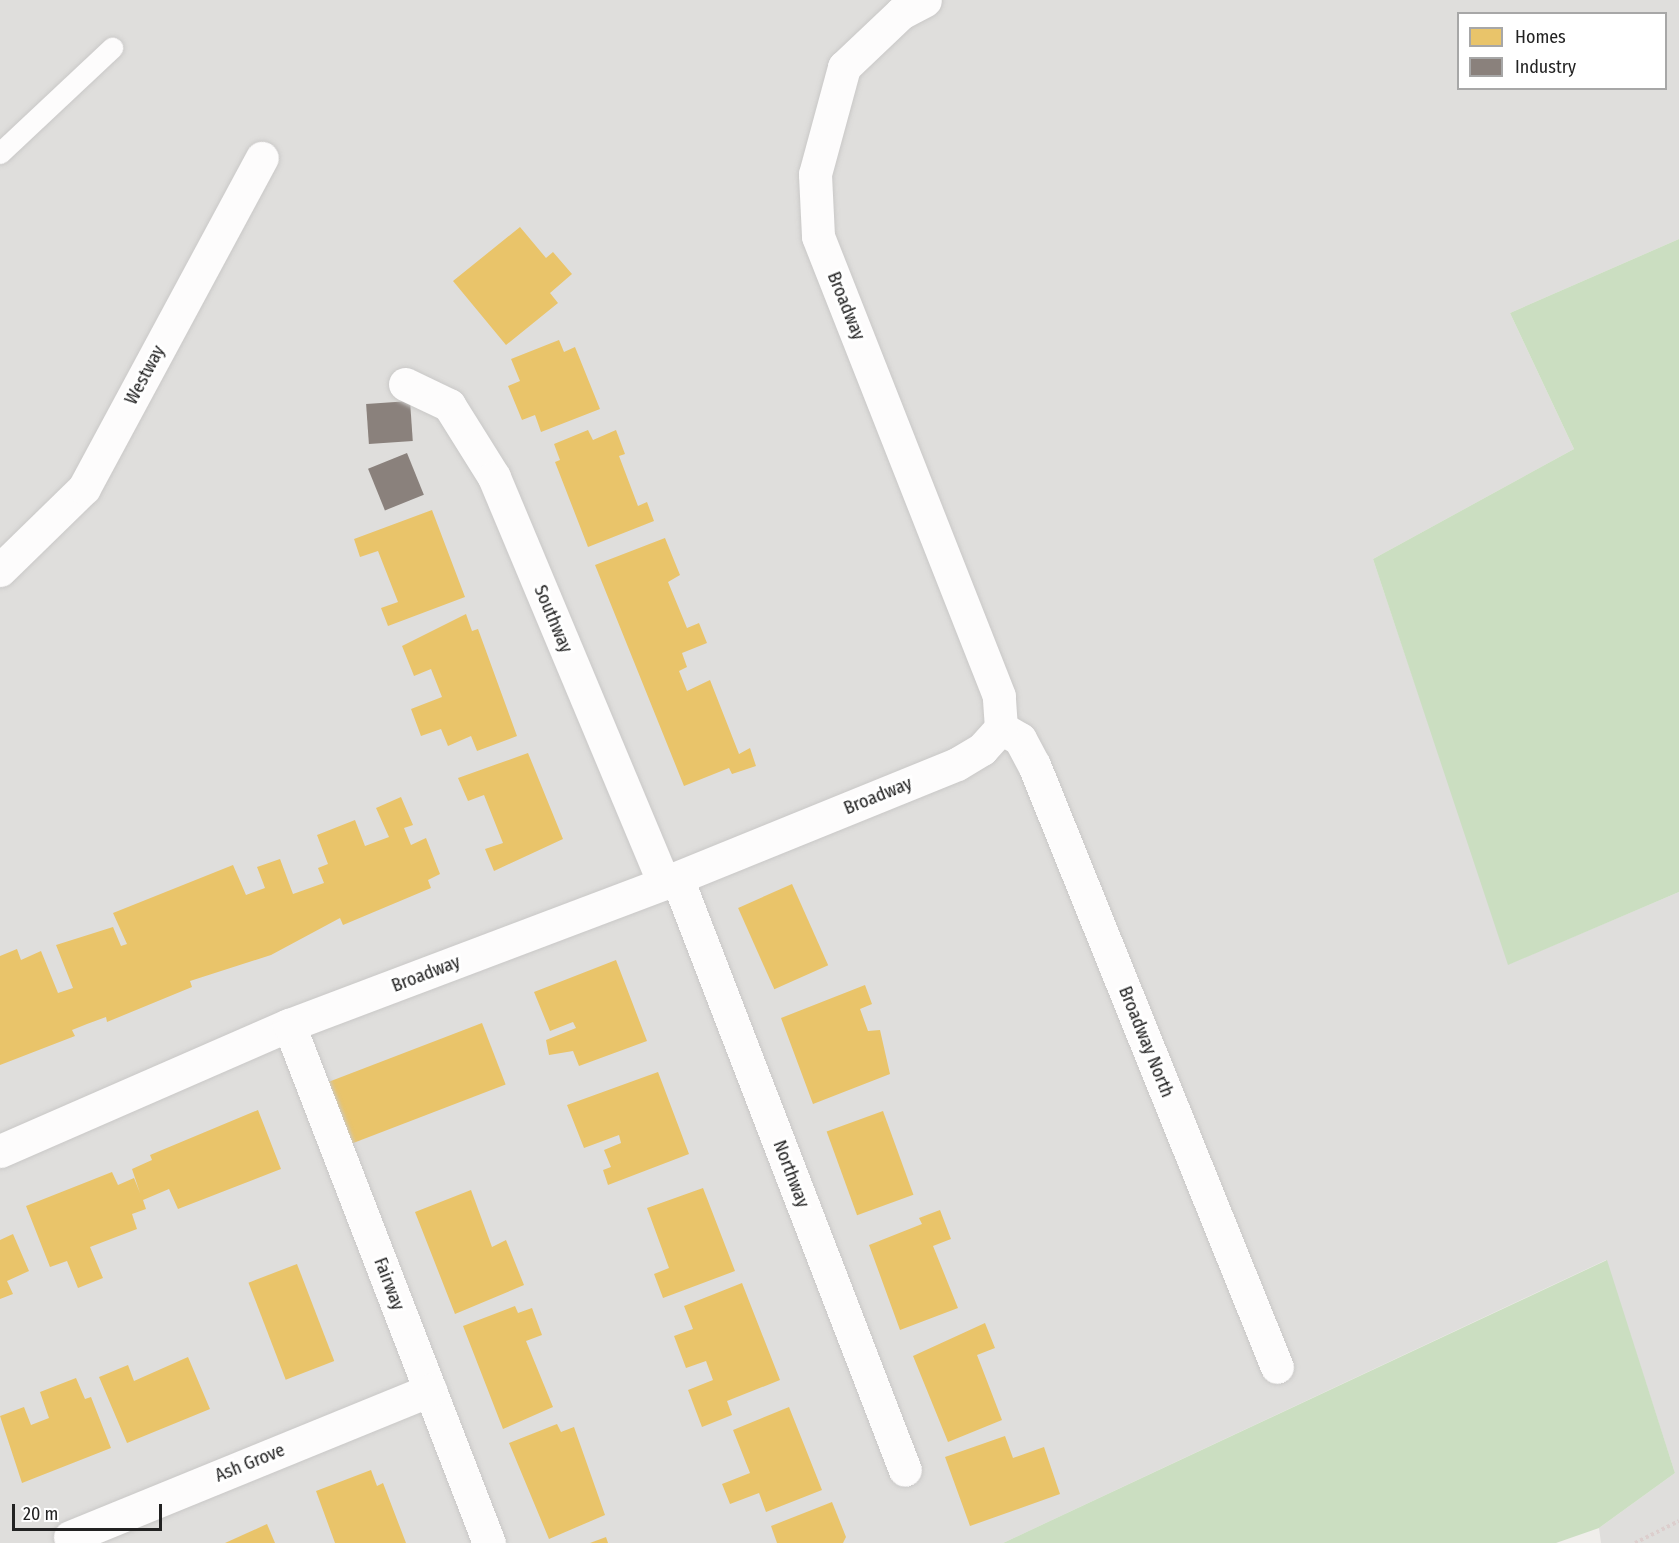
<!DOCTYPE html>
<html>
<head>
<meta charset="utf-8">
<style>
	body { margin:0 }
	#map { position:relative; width:1679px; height:1543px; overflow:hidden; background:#f0eeeb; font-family:"Fira Sans Condensed",sans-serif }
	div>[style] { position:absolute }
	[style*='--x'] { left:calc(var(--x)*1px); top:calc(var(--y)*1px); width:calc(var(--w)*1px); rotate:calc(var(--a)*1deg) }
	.residential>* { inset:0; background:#dfdedc }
	.forest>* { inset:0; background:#cbdec1 }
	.homes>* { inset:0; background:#e9c46a; transform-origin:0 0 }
	.industry>* { inset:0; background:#8a817c; transform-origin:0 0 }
	.path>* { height:4px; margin-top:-2px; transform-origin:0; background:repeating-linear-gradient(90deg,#dccecd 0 3px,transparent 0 6px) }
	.roads { filter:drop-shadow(0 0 2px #c9c8c7) drop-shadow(0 0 2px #c9c8c7) }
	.service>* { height:21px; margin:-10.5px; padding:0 10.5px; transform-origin:10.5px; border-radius:10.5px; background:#fdfcfc }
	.minor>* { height:33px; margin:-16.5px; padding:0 16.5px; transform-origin:16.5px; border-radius:16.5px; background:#fdfcfc }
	span { translate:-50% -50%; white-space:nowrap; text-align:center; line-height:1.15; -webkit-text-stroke:6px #fff; paint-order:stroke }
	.street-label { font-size:18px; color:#222 }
	.legend { position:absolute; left:1457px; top:12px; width:210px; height:78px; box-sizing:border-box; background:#fff; border:2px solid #a7a7a7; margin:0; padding:8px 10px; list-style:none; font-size:18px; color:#222 }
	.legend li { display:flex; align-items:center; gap:12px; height:30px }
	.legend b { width:30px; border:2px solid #a7a7a7 }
	.scale { position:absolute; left:12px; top:1504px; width:150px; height:27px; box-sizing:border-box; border:3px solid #222; border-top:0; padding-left:8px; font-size:18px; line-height:21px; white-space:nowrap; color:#222; -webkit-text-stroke:4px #fff; paint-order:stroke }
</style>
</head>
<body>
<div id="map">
	<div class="residential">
		<i style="clip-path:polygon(evenodd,0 0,1679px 0,1679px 239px,1510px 313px,1574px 449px,1373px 559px,1509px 964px,1679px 892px,1679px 1543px,1601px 1543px,1599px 1528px,1675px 1473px,1606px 1260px,1003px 1543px,0 1543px,0 0,1458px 14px,1666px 14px,1666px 88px,1458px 88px,1458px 14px)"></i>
	</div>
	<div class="forest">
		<i style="clip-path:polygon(1679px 239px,1679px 892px,1508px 965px,1373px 559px,1574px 449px,1510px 313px)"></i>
		<i style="clip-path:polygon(1607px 1260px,1675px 1473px,1599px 1528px,1556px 1543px,1003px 1543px)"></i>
	</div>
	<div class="homes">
		<i style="clip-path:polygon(520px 227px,546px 258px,553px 252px,572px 274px,550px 293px,558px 303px,506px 345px,453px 281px)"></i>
		<i style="clip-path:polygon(559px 340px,564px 352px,575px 347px,600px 409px,541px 432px,535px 415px,522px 420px,508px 386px,520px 381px,511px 359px)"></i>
		<i style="clip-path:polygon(588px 430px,593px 440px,616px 430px,625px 454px,619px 456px,638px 506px,647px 502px,654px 521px,588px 547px,555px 462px,560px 460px,554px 444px)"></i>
		<i style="clip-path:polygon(432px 510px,465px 597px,388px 626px,381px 608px,398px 602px,378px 551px,360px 557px,354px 539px)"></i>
		<i style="clip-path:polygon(665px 538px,680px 575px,668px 582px,687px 628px,699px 623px,707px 643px,682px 653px,687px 667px,679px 671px,687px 691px,710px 680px,739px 754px,750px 748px,756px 766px,732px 774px,729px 768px,684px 786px,595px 565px)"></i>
		<i style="clip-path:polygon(466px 614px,472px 631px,478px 629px,517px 736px,477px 751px,471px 736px,448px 746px,441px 729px,421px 736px,411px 709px,442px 697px,431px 669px,414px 676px,402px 646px)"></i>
		<i style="clip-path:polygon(528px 753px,563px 839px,494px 871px,485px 849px,503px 843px,484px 795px,468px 801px,458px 778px)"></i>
		<i style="clip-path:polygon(401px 797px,413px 825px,404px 828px,411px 845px,426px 838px,440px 874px,428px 880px,431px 888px,343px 925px,340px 918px,271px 955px,190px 981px,192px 987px,107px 1022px,106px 1017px,87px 1024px,72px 1030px,75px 1036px,0 1065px,0 956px,17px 949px,21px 960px,41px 951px,58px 993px,73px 988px,56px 945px,113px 927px,121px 946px,127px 944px,113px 913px,233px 865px,246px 895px,265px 888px,257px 867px,280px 859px,293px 894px,324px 883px,318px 868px,328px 864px,317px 835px,355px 820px,365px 846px,389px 837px,376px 808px)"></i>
		<i style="left:792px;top:884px;width:89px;height:59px;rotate:66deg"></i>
		<i style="clip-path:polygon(616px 960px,647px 1041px,579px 1066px,573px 1051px,549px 1055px,546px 1040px,576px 1028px,573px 1022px,550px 1031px,534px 992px)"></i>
		<i style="clip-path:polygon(865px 985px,872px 1004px,860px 1009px,868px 1031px,880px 1030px,890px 1074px,813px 1104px,781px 1018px)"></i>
		<i style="left:482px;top:1023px;width:66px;height:166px;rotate:69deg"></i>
		<i style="clip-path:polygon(658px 1072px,689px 1154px,608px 1185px,603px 1170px,611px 1167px,604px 1150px,621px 1143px,619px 1135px,584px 1148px,567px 1105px)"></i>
		<i style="clip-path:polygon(258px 1110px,281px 1169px,178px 1209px,169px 1189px,143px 1200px,146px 1209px,132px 1214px,137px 1229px,90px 1247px,103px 1278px,78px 1288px,67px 1261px,50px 1267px,26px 1206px,112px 1172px,118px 1185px,134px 1178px,140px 1193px,132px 1169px,152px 1160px,150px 1155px)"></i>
		<i style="left:883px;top:1111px;width:89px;height:60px;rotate:70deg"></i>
		<i style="clip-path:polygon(703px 1188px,735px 1271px,663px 1298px,654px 1274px,669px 1268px,647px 1208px)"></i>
		<i style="clip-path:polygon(471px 1190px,492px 1247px,506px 1240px,524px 1285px,455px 1314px,415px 1212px)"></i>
		<i style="clip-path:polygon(940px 1210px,951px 1239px,933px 1246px,958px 1308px,900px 1330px,869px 1245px,922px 1224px,919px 1218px)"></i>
		<i style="clip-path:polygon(13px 1234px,29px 1271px,7px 1281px,13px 1294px,0 1299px,0 1240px)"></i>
		<i style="left:297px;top:1264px;width:104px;height:52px;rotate:69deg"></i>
		<i style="clip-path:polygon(742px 1283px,780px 1380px,727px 1401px,732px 1415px,702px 1427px,688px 1390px,713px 1380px,706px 1361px,686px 1368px,674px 1336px,693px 1329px,684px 1306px)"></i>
		<i style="clip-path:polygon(515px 1306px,518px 1313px,532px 1308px,542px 1335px,526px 1341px,553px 1407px,503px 1429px,463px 1326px)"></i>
		<i style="clip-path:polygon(985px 1323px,995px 1348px,977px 1355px,1002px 1420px,948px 1442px,913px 1356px)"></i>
		<i style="clip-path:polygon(188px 1357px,210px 1409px,127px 1443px,99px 1377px,128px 1365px,134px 1381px)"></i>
		<i style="clip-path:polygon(76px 1378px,85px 1399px,91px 1397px,111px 1448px,22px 1483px,0 1416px,24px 1407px,31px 1425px,49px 1418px,40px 1392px)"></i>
		<i style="clip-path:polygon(789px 1407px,822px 1490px,766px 1512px,759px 1493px,730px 1504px,722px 1484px,750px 1473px,733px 1430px)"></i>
		<i style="clip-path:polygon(557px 1424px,561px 1432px,574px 1427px,605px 1515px,549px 1539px,509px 1443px)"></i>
		<i style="clip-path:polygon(1005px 1436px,1013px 1458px,1044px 1447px,1060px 1494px,970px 1526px,945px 1457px)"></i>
		<i style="clip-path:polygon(371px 1470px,377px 1486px,383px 1483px,406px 1543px,335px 1543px,316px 1491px)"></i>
		<i style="clip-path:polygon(832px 1502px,846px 1537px,843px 1543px,777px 1543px,771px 1526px)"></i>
		<i style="clip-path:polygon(267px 1524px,275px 1543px,225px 1543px)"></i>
		<i style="clip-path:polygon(606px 1537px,608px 1543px,590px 1543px)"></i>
	</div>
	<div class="industry">
		<i style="left:410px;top:401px;width:40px;height:44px;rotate:86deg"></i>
		<i style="left:407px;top:453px;width:45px;height:42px;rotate:68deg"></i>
	</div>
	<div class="path">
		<i style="--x:1635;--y:1543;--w:49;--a:-26.6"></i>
	</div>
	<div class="roads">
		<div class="service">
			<i style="--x:0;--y:153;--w:154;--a:-43.2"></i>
		</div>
		<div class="minor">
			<i style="--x:405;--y:384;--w:49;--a:25.5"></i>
			<i style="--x:449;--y:405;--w:85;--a:58"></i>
			<i style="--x:494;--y:477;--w:440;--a:67.3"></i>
			<i style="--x:0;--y:570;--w:117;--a:-44.3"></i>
			<i style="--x:84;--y:488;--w:375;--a:-61.7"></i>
			<i style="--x:1001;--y:728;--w:22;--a:30"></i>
			<i style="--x:1020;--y:739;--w:30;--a:62"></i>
			<i style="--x:1034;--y:765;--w:649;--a:68.02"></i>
			<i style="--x:677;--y:878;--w:634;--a:68.94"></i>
			<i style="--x:289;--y:1025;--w:555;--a:68.89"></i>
			<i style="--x:0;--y:1151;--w:315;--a:-23.6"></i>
			<i style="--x:289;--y:1025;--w:401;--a:-20.7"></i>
			<i style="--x:664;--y:883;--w:316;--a:-22.1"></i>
			<i style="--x:957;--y:764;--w:29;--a:-31"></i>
			<i style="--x:982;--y:749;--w:28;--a:-48"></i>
			<i style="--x:1001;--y:728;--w:32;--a:-94"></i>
			<i style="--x:999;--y:696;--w:494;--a:-111.5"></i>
			<i style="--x:818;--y:236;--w:62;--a:-92.8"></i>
			<i style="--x:815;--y:174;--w:111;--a:-74.8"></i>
			<i style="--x:844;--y:67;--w:79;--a:-43.5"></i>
			<i style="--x:901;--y:13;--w:27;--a:-28"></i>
			<i style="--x:70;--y:1537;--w:389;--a:-22.2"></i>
		</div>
	</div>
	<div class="street-label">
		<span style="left:846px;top:306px;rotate:68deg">Broadway</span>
		<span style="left:145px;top:375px;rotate:-62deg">Westway</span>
		<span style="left:553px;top:619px;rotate:67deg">Southway</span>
		<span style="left:878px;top:796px;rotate:-22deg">Broadway</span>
		<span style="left:426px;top:974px;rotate:-21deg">Broadway</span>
		<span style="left:1146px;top:1042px;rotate:68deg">Broadway North</span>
		<span style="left:791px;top:1174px;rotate:69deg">Northway</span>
		<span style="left:389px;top:1284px;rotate:69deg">Fairway</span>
		<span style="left:250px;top:1463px;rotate:-22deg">Ash Grove</span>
	</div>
	<ul class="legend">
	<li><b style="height:16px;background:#e9c46a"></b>Homes</li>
	<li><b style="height:16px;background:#8a817c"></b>Industry</li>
	</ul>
	<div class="scale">20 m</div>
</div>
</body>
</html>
